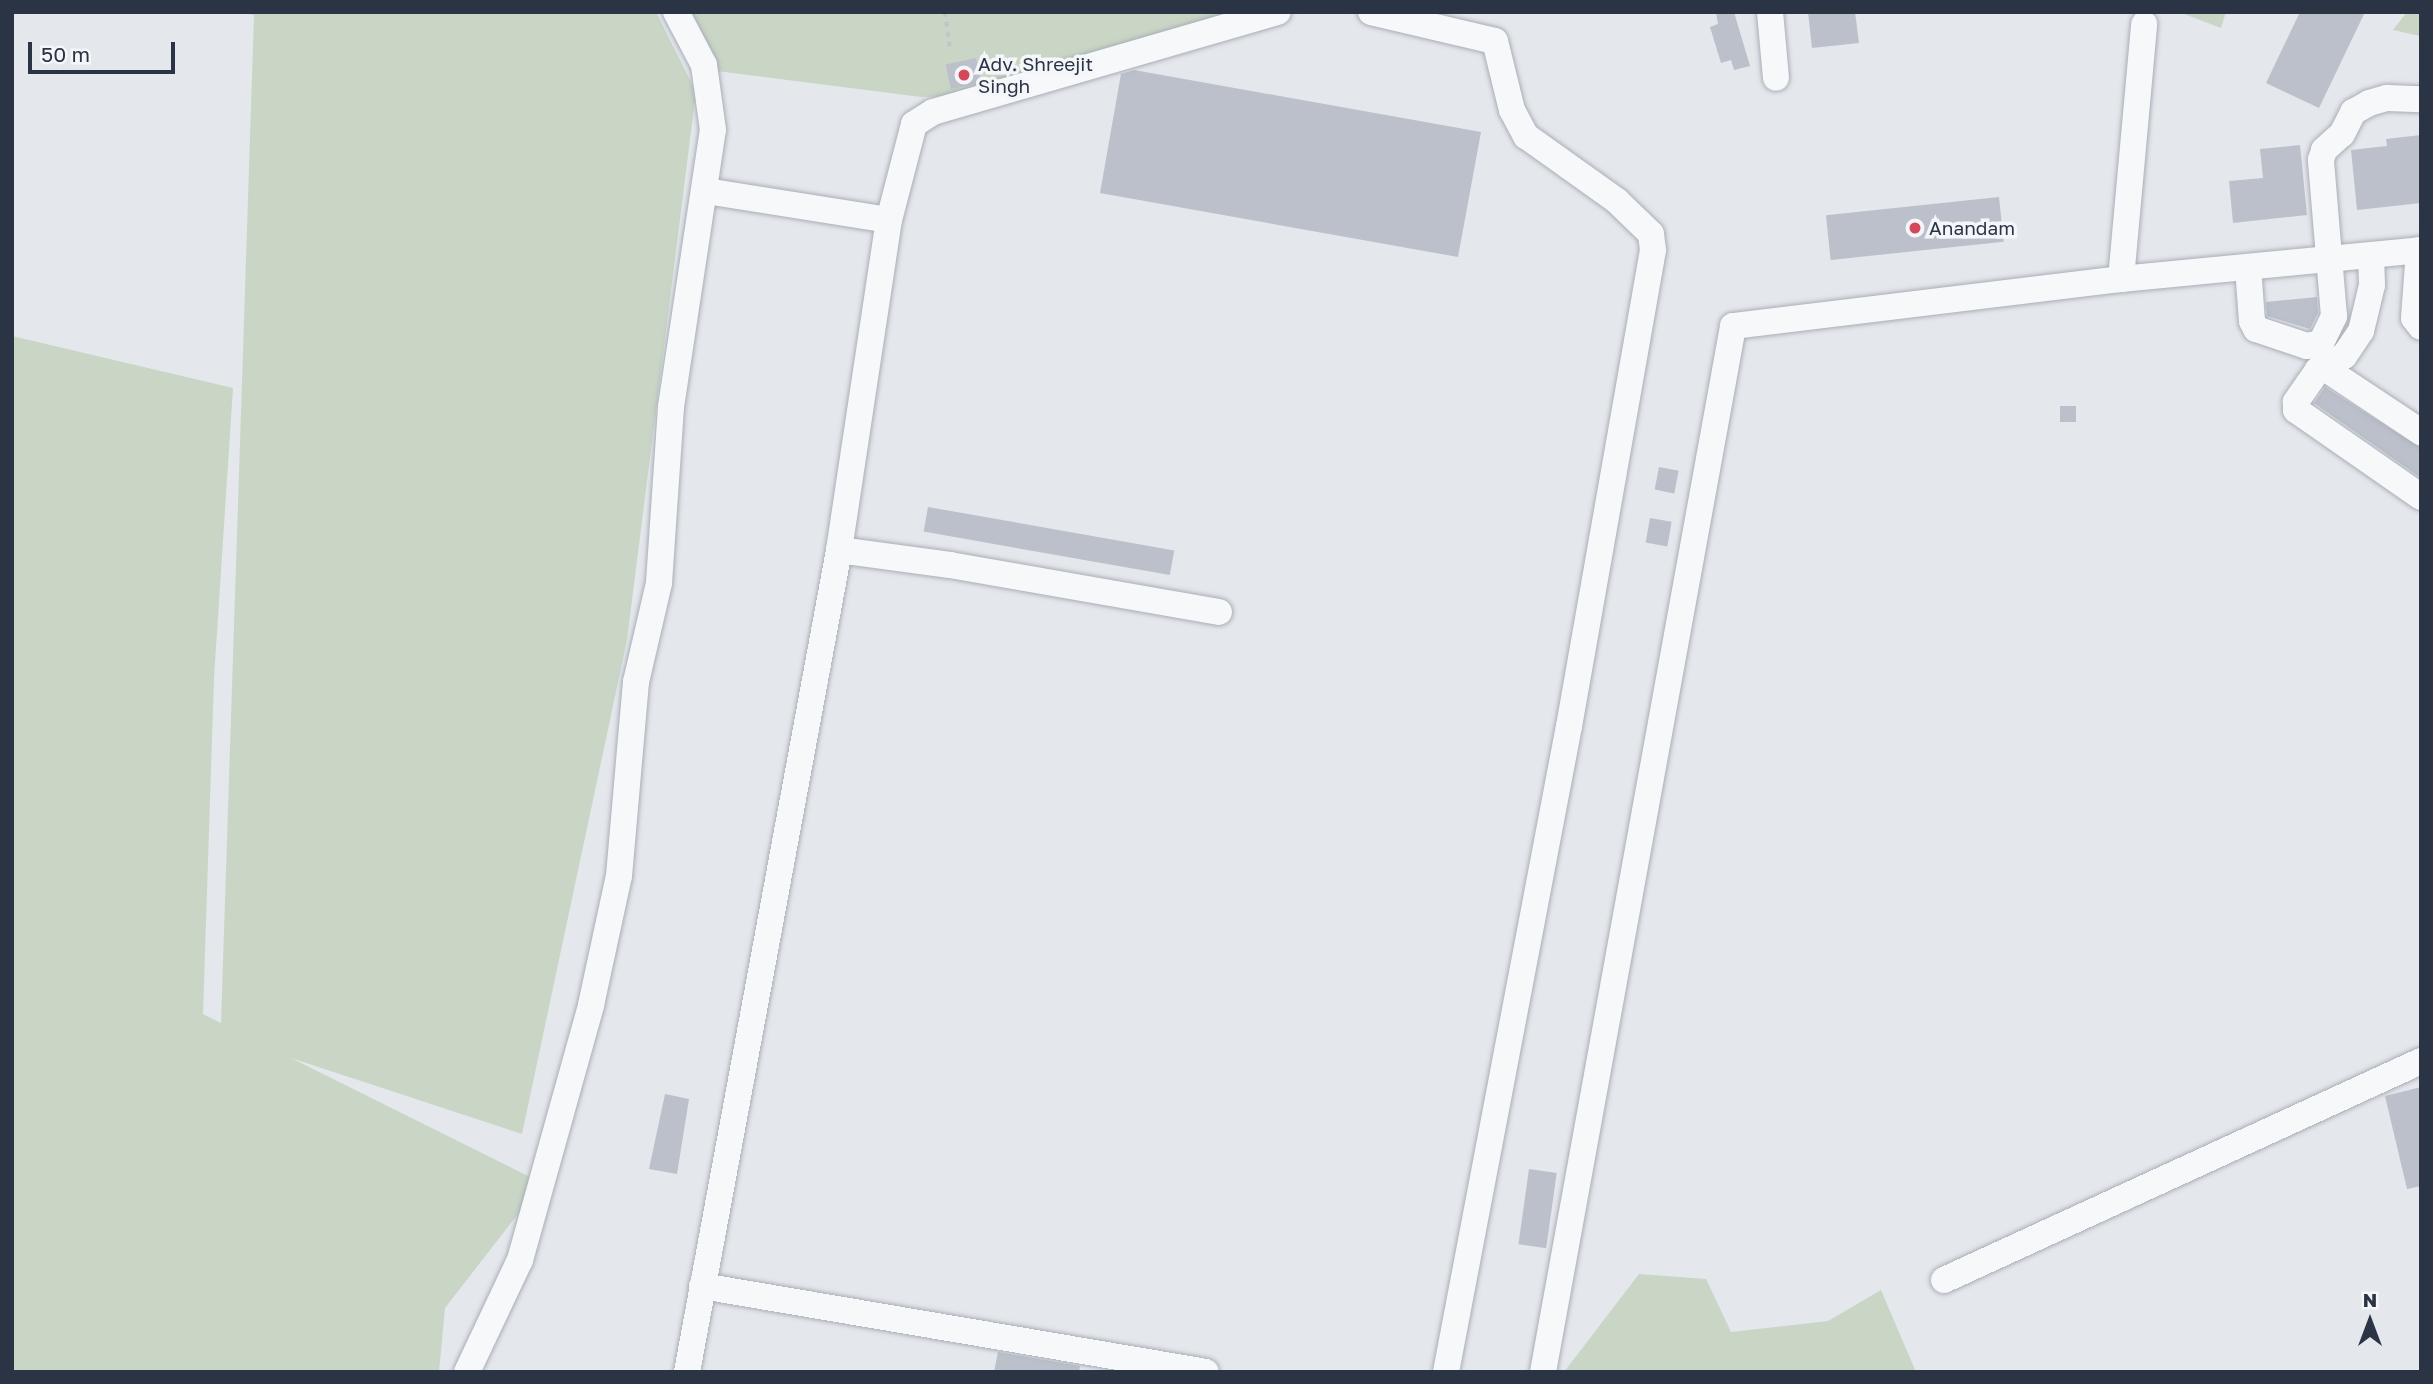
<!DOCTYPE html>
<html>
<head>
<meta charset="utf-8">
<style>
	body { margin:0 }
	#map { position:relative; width:2433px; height:1384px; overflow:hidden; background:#e4e7ec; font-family:"Golos Text",sans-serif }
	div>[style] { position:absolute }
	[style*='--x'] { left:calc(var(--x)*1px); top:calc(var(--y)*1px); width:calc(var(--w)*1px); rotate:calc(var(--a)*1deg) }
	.green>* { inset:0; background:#c9d6c5 }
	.building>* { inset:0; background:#bbc0ca; transform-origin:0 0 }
	.path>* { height:3.5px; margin-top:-1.75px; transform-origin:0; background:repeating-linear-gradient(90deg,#c2c5cb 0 5px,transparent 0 10px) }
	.roads { filter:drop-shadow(0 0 2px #a9aeb7) drop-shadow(0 0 2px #a9aeb7) }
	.minor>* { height:26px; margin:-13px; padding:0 13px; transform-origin:13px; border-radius:13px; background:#f7f8fa }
	.dots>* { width:19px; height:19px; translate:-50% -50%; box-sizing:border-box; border:4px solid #f4f6f9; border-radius:50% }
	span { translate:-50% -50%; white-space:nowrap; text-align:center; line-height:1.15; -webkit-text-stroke:7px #f4f6f9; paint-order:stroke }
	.poi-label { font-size:19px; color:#2b3445 }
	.left { translate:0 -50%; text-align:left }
	.frame { position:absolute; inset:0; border:14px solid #2b3445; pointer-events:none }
	.north { position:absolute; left:2335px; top:1286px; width:70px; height:70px; -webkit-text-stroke:5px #f4f6f9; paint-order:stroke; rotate:0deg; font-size:19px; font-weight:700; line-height:28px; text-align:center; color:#2b3445 }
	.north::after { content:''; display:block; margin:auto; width:24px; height:32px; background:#2b3445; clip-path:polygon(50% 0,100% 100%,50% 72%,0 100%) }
	.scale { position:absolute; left:28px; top:42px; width:147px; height:32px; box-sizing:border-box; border:4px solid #2b3445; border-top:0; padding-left:9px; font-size:21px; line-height:24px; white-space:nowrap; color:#2b3445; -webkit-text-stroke:5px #f4f6f9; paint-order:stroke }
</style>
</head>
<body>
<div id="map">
	<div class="green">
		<i style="clip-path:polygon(238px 12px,656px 12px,696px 92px,627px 640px,522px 1134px,291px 1058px,542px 1183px,445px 1308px,439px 1372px,12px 1372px,12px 336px,233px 388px,214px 678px,203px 1014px,221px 1023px,254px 15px)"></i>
		<i style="clip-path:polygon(687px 12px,1244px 12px,960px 96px,921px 97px,717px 71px)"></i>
		<i style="clip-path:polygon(2179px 12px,2226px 12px,2221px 28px)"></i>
		<i style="clip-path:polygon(2407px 12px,2421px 12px,2420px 36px,2393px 30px)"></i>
		<i style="clip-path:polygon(1639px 1274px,1706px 1279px,1731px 1332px,1828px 1321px,1881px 1290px,1916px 1372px,1564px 1372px)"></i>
	</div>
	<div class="building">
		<i style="clip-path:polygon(1716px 12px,1734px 12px,1750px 66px,1734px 70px,1731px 60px,1721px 63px,1710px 27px,1718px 24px)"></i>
		<i style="clip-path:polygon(1808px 12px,1855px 12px,1859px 43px,1812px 48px)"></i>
		<i style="clip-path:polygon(2300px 12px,2365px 12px,2319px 108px,2266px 83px)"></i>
		<i style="left:976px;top:58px;width:25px;height:31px;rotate:78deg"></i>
		<i style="clip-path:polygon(1134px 70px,1481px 132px,1458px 257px,1100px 193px,1121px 74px)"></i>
		<i style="clip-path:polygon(2421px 135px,2421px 203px,2357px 210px,2351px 150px,2387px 146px,2386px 139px)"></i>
		<i style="clip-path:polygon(2300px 145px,2307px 215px,2233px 223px,2229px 181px,2263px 178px,2260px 149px)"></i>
		<i style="left:1999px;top:197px;width:45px;height:174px;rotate:84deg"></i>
		<i style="clip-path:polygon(2317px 297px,2318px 313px,2310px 329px,2267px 316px,2266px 302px)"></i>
		<i style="clip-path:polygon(2325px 387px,2421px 448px,2421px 478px,2314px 403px)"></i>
		<i style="left:2060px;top:406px;width:16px;height:16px"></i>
		<i style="left:1659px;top:467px;width:20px;height:23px;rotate:11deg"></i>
		<i style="left:928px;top:507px;width:250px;height:25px;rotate:10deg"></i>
		<i style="left:1650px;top:518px;width:22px;height:25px;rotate:10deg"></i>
		<i style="clip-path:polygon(2421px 1087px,2421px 1186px,2407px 1189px,2385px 1096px)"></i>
		<i style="clip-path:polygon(665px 1094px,689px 1099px,677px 1174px,649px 1169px)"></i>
		<i style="left:1529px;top:1169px;width:28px;height:76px;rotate:8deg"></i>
		<i style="clip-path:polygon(998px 1352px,1080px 1366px,1079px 1372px,994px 1372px)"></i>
	</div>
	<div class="path">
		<i style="--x:945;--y:12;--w:36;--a:82"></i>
	</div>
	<div class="roads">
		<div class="minor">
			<i style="--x:1371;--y:12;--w:127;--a:13.2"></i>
			<i style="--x:1495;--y:41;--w:71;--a:76.2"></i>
			<i style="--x:1512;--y:110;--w:30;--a:62"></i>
			<i style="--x:1526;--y:136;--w:112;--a:35.5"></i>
			<i style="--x:1617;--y:201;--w:47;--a:44.1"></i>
			<i style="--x:1651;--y:234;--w:16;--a:83"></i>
			<i style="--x:1653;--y:250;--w:483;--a:100"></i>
			<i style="--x:1569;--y:726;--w:658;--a:100.78"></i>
			<i style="--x:1770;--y:12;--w:66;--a:84.8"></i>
			<i style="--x:706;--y:191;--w:185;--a:9"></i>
			<i style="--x:2419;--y:250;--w:68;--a:94.2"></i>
			<i style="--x:2414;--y:318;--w:11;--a:52"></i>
			<i style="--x:2371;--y:255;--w:30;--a:88"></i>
			<i style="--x:2372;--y:285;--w:47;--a:103.4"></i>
			<i style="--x:2361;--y:331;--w:30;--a:124"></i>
			<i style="--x:2344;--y:356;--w:30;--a:152"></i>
			<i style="--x:2318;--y:370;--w:39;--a:125"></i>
			<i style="--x:2296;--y:402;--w:8;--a:90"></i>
			<i style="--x:2296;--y:410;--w:152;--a:34.8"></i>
			<i style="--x:2248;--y:267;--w:54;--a:85.8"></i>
			<i style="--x:2252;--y:321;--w:9;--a:63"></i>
			<i style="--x:2256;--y:329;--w:54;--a:18.4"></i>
			<i style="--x:2307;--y:346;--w:14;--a:-12"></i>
			<i style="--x:2321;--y:343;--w:30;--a:-64"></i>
			<i style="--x:2334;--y:316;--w:157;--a:-94.8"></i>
			<i style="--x:2321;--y:160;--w:10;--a:-73"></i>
			<i style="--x:2324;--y:150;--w:24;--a:-42"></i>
			<i style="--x:2342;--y:134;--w:25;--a:-63"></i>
			<i style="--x:2353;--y:112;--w:18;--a:-29"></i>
			<i style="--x:2369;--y:103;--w:19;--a:-16"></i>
			<i style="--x:2387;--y:98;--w:34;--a:2"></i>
			<i style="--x:2121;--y:279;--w:256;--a:-84.8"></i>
			<i style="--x:2323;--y:367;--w:118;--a:33.6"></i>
			<i style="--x:839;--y:550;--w:112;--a:7.7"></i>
			<i style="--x:950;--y:565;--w:273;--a:9.9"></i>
			<i style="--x:1944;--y:1280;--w:525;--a:-24.66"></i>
			<i style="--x:702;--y:1286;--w:511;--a:9.68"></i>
			<i style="--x:467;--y:1372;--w:124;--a:-64.7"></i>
			<i style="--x:520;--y:1260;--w:265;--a:-74.4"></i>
			<i style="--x:591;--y:1005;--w:132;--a:-77.8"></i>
			<i style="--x:619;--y:876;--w:195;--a:-85"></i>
			<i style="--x:636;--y:682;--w:102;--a:-76.9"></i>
			<i style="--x:659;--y:583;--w:176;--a:-86.1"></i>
			<i style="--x:671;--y:407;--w:280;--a:-81.4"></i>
			<i style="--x:713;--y:130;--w:66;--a:-97.9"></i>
			<i style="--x:704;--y:65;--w:60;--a:-117.8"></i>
			<i style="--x:687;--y:1372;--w:836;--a:-79.52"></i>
			<i style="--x:839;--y:550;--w:334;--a:-81.4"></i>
			<i style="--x:889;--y:220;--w:99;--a:-75.4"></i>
			<i style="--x:914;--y:124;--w:22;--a:-32"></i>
			<i style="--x:933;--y:112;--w:359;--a:-16.2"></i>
			<i style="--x:1543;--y:1372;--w:1063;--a:-79.7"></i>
			<i style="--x:1733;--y:326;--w:391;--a:-6.9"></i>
			<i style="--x:2121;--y:279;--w:301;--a:-5.5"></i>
		</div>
	</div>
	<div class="dots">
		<i style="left:964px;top:75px;background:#d1495b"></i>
		<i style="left:1915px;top:228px;background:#d1495b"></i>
	</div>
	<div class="poi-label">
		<span class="left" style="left:978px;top:75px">Adv. Shreejit<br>Singh</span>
		<span class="left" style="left:1929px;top:228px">Anandam</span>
	</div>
	<div class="frame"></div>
	<div class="north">N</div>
	<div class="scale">50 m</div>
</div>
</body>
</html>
